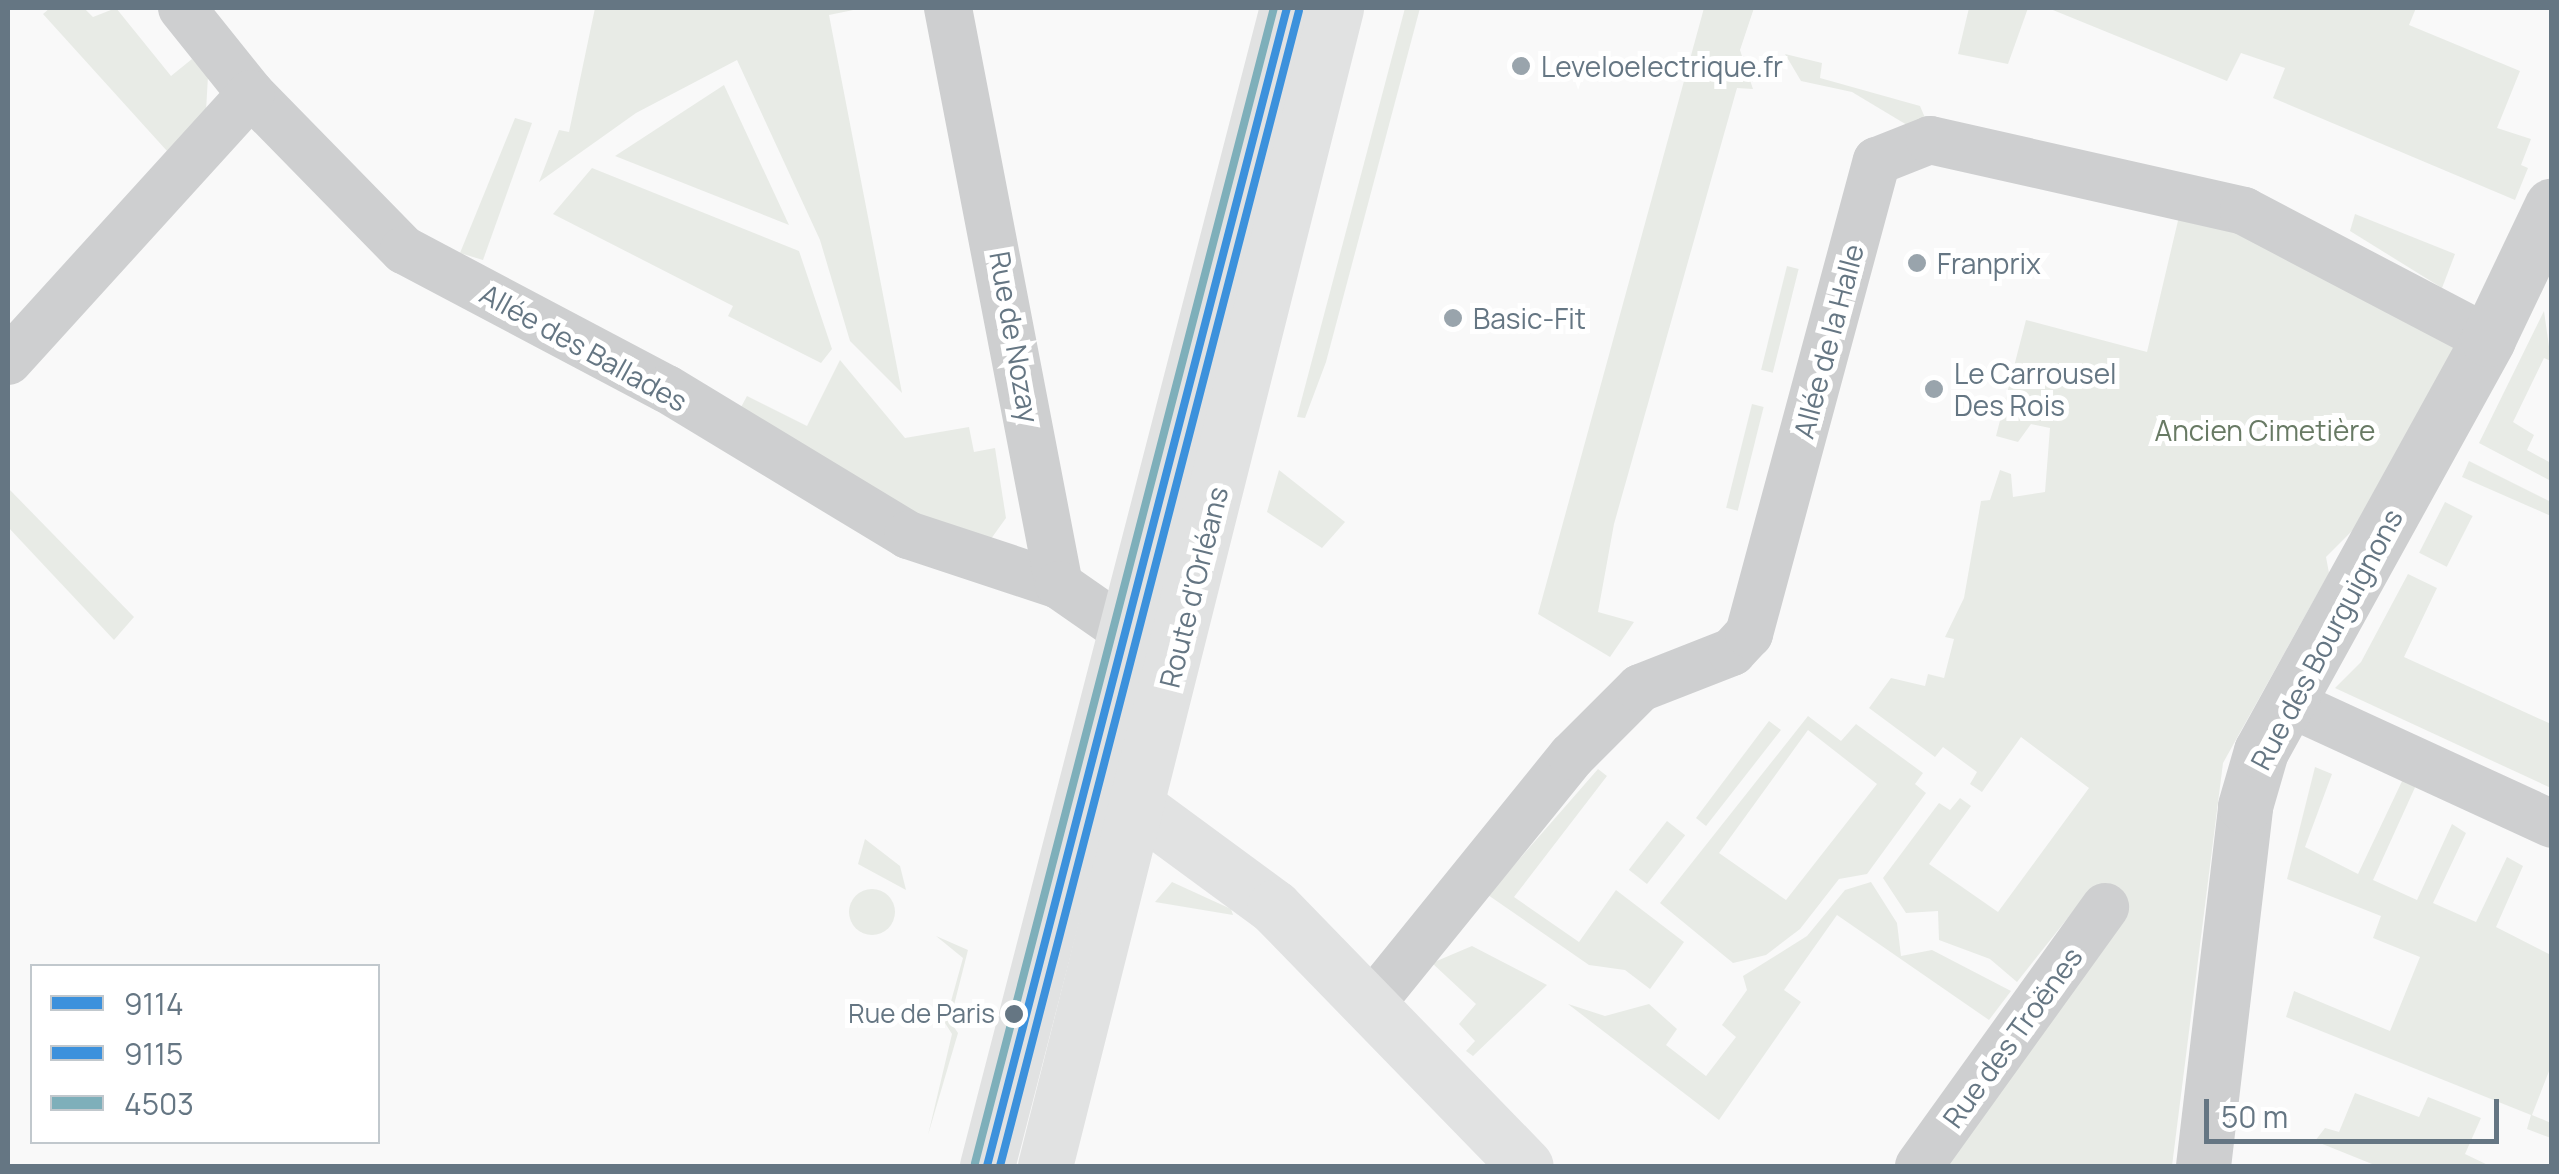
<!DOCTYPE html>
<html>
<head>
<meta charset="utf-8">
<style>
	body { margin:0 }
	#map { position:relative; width:2559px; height:1174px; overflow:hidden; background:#f9f9f9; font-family:Manrope,sans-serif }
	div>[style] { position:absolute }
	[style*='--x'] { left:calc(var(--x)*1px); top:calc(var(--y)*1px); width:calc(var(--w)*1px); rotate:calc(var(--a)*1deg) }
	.green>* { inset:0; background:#e8ebe6; transform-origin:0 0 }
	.round { border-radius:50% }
	.minor>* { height:48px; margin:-24px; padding:0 24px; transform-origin:24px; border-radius:24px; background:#cecfd0 }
	.tertiary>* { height:55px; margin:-27.5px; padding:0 27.5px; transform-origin:27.5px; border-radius:27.5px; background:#cecfd0 }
	.secondary>* { height:55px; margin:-27.5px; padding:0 27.5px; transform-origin:27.5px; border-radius:27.5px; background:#e1e2e2 }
	.primary>* { height:55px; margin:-27.5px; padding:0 27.5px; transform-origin:27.5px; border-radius:27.5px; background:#e1e2e2 }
	.bus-1>* { height:8px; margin:-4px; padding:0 4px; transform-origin:4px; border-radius:4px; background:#3c91dc }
	.bus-2>* { height:8px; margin:-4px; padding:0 4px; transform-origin:4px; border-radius:4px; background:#3c91dc }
	.bus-3>* { height:8px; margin:-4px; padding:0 4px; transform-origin:4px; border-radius:4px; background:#7eafba }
	.dots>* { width:28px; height:28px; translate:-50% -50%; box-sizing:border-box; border:5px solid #fff; border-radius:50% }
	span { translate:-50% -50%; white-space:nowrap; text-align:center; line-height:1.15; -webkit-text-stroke:10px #fff; paint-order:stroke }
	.bus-label { font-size:26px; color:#657683 }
	.right { translate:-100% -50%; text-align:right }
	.poi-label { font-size:28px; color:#657683 }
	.left { translate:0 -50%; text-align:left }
	.street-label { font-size:28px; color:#657683 }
	.park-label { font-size:28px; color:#687a64 }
	.frame { position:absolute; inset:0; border:10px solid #657683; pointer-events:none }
	.legend { position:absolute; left:30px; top:964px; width:350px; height:180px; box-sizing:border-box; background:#fff; border:2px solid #c1c8cd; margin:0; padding:12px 18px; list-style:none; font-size:30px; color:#657683 }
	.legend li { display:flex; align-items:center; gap:20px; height:50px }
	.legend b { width:50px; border:2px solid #c1c8cd }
	.scale { position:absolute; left:2204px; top:1099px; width:295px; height:45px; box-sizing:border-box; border:5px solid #657683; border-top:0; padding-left:12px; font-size:30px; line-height:35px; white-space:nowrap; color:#657683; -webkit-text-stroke:8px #fff; paint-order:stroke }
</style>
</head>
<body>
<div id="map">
	<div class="green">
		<i style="clip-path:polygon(50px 8px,84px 8px,93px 17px,116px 8px,171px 76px,192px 59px,208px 76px,206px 111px,167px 151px,43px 14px)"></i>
		<i style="clip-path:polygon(595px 8px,863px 8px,829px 15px,902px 393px,850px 341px,820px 240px,737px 60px,636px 113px,539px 182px,559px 130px,569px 132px)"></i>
		<i style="clip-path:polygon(1405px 8px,1420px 8px,1326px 362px,1305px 418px,1297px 417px)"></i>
		<i style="clip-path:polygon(1704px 8px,1754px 8px,1740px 50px,1753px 89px,1737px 88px,1614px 524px,1598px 612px,1634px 622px,1610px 657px,1538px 614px)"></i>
		<i style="clip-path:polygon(1969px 8px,2028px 8px,2008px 64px,1958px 54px)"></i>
		<i style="clip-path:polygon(2048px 8px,2416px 8px,2409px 25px,2520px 71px,2497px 128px,2531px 139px,2521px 165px,2528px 168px,2515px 200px,2273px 98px,2285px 68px,2241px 53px,2227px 81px)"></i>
		<i style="clip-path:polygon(1785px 54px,1822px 63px,1820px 78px,1920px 106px,1926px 120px,1907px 125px,1852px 92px,1801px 81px)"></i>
		<i style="clip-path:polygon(724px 85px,789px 225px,615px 156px)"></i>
		<i style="clip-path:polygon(515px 118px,532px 123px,483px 260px,460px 253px)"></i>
		<i style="clip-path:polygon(592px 168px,799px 251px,832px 349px,821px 363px,728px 316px,733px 306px,553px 214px)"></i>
		<i style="clip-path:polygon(2181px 208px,2239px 220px,2457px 343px,2355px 528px,2326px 557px,2329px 573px,2223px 763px,2172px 1166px,1941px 1166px,2086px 895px,2017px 982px,1990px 959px,1939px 940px,1938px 911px,1906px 913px,1883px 878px,1939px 803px,1950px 810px,1960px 798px,1971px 806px,1929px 864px,1998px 912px,2089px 788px,2021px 737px,1982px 792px,1970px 784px,1977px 772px,1943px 747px,1935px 757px,1869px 708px,1891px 678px,1925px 686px,1928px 674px,1944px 678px,1954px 639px,1945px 637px,1964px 598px,1981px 501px,1990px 500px,2000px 470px,2011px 474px,2013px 497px,2045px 492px,2050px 428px,2031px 424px,2018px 442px,1996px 436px,2026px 320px,2147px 352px)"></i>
		<i style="clip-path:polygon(2355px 214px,2455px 254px,2442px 288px,2350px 231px)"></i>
		<i style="left:1787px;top:266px;width:12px;height:107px;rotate:14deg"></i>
		<i style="clip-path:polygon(2544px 311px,2551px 361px,2544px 358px,2513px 422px,2534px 435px,2527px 450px,2551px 463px,2551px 481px,2479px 443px)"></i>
		<i style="clip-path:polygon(840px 360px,905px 438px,969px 427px,974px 452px,995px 448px,1006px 518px,988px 543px,927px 522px,740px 409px,747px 396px,807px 426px)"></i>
		<i style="left:1752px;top:404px;width:12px;height:107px;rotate:14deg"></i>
		<i style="clip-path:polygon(2469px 461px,2551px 502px,2551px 516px,2462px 477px)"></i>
		<i style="clip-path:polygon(1279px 470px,1345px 522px,1322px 548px,1267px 512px)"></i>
		<i style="clip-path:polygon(8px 488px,134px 617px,114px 640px,8px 527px)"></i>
		<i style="left:2445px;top:502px;width:31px;height:57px;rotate:27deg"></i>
		<i style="clip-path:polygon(2408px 574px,2437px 588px,2404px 657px,2551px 724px,2551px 788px,2335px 688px,2361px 662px)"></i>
		<i style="clip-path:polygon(evenodd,1808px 716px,1841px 741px,1856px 724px,1923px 773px,1915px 784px,1926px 793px,1867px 874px,1839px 879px,1800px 929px,1766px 955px,1733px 963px,1660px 903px,1808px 716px,1808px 730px,1877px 784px,1786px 900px,1719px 853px,1808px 730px)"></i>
		<i style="clip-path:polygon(1769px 721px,1781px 730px,1706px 826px,1696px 818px)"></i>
		<i style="clip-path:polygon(2315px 767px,2332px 774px,2305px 847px,2358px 874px,2404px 777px,2417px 783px,2373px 880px,2417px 900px,2452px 824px,2466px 833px,2433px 903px,2476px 922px,2507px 857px,2523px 866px,2496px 927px,2551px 955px,2551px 1066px,2532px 1115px,2551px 1123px,2551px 1138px,2527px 1129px,2531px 1115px,2286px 1017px,2294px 991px,2390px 1031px,2420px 957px,2373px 938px,2381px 916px,2287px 879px)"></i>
		<i style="clip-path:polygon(1598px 769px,1607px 776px,1514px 897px,1579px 942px,1616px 890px,1684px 942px,1650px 989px,1625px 970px,1589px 965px,1488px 895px)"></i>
		<i style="left:1667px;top:821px;width:23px;height:62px;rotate:38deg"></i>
		<i style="clip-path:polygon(865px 839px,900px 866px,906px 890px,858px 864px)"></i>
		<i style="clip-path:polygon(1172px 882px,1231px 909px,1233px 915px,1155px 902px)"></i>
		<i style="clip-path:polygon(1871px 882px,1897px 923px,1901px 956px,1932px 950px,2011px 991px,1989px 1020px,1837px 915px,1784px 990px,1801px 1002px,1719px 1120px,1568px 1004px,1605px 1016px,1649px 1004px,1677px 1029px,1666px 1045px,1706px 1076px,1736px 1037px,1722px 1025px,1747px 990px,1743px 976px,1807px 936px,1845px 890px)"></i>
		<i class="round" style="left:849px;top:889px;width:46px;height:46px"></i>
		<i style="clip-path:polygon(936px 936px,968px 950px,950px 1021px,958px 1033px,928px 1135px,952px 1034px,945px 1023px,963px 958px)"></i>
		<i style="clip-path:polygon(1472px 946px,1547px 985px,1473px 1056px,1466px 1051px,1475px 1041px,1459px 1024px,1476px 1004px,1432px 963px)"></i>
		<i style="clip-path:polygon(2355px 1093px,2419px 1117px,2428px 1097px,2481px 1118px,2465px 1154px,2490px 1166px,2377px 1166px,2315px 1141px,2325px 1128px,2339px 1132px)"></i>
	</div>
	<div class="minor">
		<i style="--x:182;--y:8;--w:110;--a:51.3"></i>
		<i style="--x:251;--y:94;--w:219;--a:45.6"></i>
		<i style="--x:404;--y:250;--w:297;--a:27.9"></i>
		<i style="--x:667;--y:389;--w:282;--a:31.2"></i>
		<i style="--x:908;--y:535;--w:159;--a:18.3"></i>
		<i style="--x:948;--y:8;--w:588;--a:79.11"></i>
		<i style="--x:1059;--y:585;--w:84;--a:34.8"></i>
		<i style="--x:8;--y:361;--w:361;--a:-47.7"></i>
		<i style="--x:2287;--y:702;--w:292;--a:24.7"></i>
		<i style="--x:1371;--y:1004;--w:319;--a:-51"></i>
		<i style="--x:1572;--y:756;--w:96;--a:-45"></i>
		<i style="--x:1640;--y:688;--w:99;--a:-21.4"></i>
		<i style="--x:1732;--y:652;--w:25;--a:-47"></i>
		<i style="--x:1749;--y:634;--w:490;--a:-74.9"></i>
		<i style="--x:1877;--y:161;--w:57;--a:-21.6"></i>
		<i style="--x:1930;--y:140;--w:322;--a:12.7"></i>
		<i style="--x:2244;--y:211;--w:276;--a:27.7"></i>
		<i style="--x:1919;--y:1166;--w:319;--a:-54.3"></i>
	</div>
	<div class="tertiary">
		<i style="--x:2203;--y:1166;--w:362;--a:-83.3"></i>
		<i style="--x:2245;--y:806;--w:57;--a:-73.8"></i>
		<i style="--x:2261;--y:751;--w:470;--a:-61.1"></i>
		<i style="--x:2488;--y:339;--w:148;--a:-64.5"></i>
	</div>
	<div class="secondary">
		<i style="--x:1138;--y:807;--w:169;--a:36.3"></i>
		<i style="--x:1274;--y:907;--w:361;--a:45.8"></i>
	</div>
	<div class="primary">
		<i style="--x:987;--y:1166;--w:1196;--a:-75.48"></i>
		<i style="--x:1045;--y:1166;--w:1194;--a:-75.89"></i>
	</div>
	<div class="bus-1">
		<i style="--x:987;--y:1166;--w:1196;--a:-75.48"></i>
	</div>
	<div class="bus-2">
		<i style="--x:1000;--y:1166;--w:1193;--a:-75.49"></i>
	</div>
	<div class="bus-3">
		<i style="--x:975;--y:1163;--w:1193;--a:-75.49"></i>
	</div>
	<div class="dots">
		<i style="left:1521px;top:66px;background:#99a4ac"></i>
		<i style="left:1917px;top:263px;background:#99a4ac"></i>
		<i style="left:1453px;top:318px;background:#99a4ac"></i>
		<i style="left:1934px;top:389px;background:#99a4ac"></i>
		<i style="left:1014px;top:1014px;background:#657683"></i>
	</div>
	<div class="bus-label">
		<span class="right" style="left:995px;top:1014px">Rue de Paris</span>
	</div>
	<div class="poi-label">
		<span class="left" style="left:1541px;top:66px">Leveloelectrique.fr</span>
		<span class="left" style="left:1937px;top:263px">Franprix</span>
		<span class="left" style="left:1473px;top:318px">Basic-Fit</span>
		<span class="left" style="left:1954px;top:389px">Le Carrousel<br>Des Rois</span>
	</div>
	<div class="street-label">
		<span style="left:1015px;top:337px;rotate:80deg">Rue de Nozay</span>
		<span style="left:1828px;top:341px;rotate:-75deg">Allée de la Halle</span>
		<span style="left:584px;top:347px;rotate:29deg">Allée des Ballades</span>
		<span style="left:1193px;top:587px;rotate:-76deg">Route d'Orléans</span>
		<span style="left:2326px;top:639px;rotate:-62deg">Rue des Bourguignons</span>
		<span style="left:2012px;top:1037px;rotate:-54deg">Rue des Troënes</span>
	</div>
	<div class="park-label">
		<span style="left:2265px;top:430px">Ancien Cimetière</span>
	</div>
	<div class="frame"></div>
	<ul class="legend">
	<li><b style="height:12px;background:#3c91dc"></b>9114</li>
	<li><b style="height:12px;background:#3c91dc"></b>9115</li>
	<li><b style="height:12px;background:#7eafba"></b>4503</li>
	</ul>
	<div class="scale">50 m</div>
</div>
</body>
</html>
